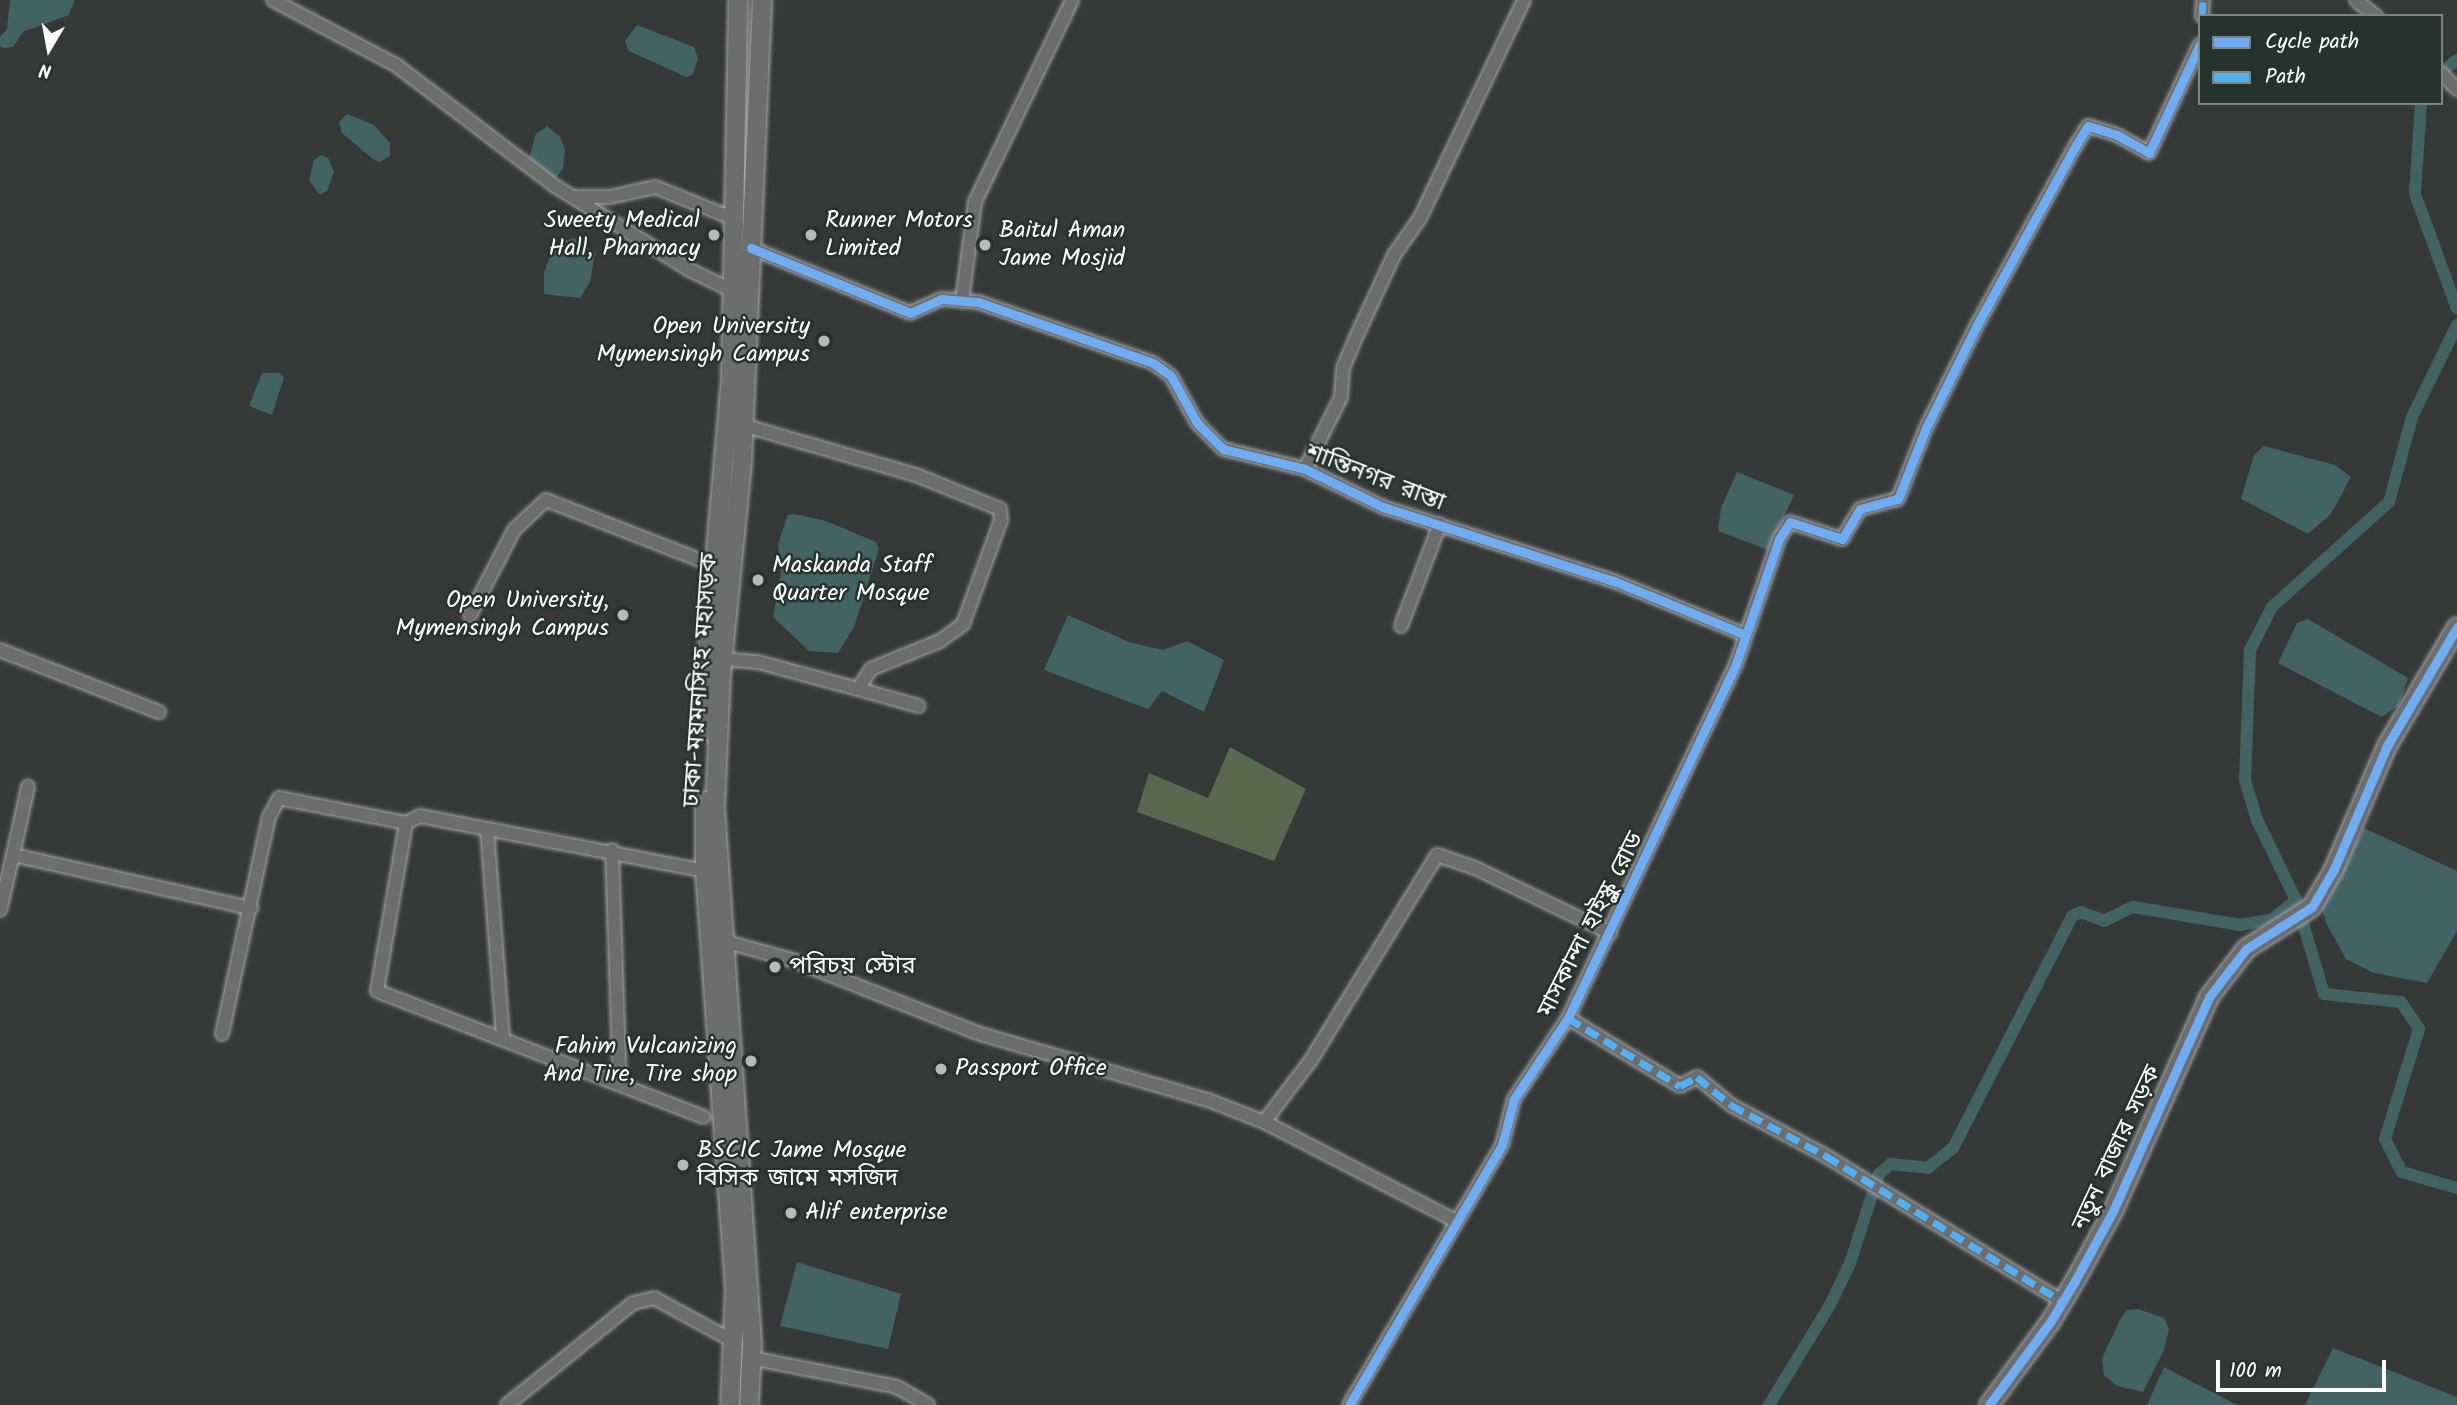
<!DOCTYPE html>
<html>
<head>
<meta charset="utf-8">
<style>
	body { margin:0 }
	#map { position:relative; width:2457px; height:1405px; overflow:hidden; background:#343937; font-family:Kalam,"Noto Sans Bengali",sans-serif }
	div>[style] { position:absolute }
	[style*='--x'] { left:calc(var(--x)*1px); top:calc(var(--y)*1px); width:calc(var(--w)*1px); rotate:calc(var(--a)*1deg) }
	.green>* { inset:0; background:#596950 }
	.water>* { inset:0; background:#426363 }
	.canal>* { height:12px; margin:-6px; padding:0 6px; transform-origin:6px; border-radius:6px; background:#426363 }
	.roads { filter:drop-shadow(0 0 2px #a4a6a5) drop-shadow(0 0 2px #a4a6a5) }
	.street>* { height:12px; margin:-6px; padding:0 6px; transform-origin:6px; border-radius:6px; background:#6b6e6d }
	.secondary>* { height:18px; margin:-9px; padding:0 9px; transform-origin:9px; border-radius:9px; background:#6b6e6d }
	.quiet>* { height:7px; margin-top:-3.5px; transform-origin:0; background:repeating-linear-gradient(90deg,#4fb1f8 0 14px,transparent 0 21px) }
	.cycleway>* { height:9px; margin:-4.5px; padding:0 4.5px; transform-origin:4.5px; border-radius:4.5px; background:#6dadf4 }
	.dots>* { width:19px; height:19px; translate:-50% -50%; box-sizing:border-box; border:4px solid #26332d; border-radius:50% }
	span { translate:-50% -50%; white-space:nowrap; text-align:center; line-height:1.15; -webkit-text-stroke:5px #26332d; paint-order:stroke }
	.poi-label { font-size:24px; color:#fff }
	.right { translate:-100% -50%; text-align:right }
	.left { translate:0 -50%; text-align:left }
	.street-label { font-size:24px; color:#fff }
	.legend { position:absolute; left:2198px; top:14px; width:245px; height:91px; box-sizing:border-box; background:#26332d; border:2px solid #7d8581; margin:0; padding:9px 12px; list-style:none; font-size:21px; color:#fff }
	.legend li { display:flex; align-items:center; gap:14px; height:35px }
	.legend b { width:35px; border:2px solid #7d8581 }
	.north { position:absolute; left:14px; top:14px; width:70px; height:70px; -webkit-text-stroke:5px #26332d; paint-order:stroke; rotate:190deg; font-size:19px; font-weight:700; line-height:28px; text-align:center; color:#fff }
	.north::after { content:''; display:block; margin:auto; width:24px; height:32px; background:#fff; clip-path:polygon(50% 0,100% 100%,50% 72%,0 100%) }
	.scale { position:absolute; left:2216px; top:1360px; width:170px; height:32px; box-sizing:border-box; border:4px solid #fff; border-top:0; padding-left:9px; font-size:21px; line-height:24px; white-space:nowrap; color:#fff; -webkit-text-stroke:5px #26332d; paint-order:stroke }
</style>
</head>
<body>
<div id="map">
	<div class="green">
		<i style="clip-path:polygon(1230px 747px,1306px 789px,1274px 861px,1137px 812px,1149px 773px,1208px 798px)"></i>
	</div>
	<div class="water">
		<i style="clip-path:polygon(10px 0,75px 0,69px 15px,23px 32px,13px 47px,5px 48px,0 46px,0 37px,7px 29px)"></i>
		<i style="clip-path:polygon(637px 25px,694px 47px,698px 59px,692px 75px,686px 77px,629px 51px,625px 41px)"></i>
		<i style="clip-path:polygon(347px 114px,374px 125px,390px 143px,390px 156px,380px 162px,374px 160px,342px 133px,339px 122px)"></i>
		<i style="clip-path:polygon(547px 126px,560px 137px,565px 150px,563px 169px,555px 179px,529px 158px,536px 134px)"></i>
		<i style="clip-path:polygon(321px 155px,328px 158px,334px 172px,327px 191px,320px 195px,309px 180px,314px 160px)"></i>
		<i style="clip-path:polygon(574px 238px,595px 253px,590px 282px,580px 298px,544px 294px,544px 272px,555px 244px)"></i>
		<i style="clip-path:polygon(262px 373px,279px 373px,284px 378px,272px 415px,249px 406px)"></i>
		<i style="clip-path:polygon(2264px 446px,2335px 465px,2351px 477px,2331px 514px,2308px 534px,2241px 499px,2254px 455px)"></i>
		<i style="clip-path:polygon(1737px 472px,1794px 495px,1768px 550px,1718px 531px,1721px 508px)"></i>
		<i style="clip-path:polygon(794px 514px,826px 521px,876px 542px,879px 549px,854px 627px,838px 653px,809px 651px,773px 617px,781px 572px,778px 544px,788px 515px)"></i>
		<i style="clip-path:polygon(1068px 615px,1129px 642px,1163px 650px,1187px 641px,1224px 660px,1204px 712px,1162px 691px,1148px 709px,1044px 670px)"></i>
		<i style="clip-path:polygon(2308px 619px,2408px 678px,2399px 705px,2382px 717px,2278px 663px,2297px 623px)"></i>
		<i style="clip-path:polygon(2364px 828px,2457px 871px,2457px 931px,2427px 983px,2374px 973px,2346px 959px,2326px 923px,2322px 909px)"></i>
		<i style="clip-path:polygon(797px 1262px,901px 1294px,888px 1349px,780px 1326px)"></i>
		<i style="clip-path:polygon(2138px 1309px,2164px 1318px,2169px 1329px,2164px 1350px,2143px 1392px,2117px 1386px,2104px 1375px,2102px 1358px,2121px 1318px,2127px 1310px)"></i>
		<i style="clip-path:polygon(2333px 1348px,2457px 1397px,2457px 1405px,2305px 1405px)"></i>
		<i style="clip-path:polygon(2164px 1367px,2237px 1405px,2147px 1405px)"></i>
	</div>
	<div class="canal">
		<i style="--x:2441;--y:72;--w:20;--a:-37"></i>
		<i style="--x:2421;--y:103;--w:91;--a:93.8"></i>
		<i style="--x:2415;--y:194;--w:122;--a:69.9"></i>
		<i style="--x:2457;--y:325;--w:102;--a:116.1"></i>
		<i style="--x:2412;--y:417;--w:88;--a:105.1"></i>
		<i style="--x:2389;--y:502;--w:157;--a:138.1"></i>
		<i style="--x:2272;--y:607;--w:48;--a:117.1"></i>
		<i style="--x:2250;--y:650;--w:130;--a:92.2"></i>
		<i style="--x:2245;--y:780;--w:42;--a:73.3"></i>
		<i style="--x:2257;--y:820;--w:89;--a:64"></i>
		<i style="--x:2296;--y:900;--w:98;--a:73.4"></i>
		<i style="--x:2324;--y:994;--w:77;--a:5.9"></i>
		<i style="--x:2401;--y:1002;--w:32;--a:56"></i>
		<i style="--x:2419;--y:1029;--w:115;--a:107.2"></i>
		<i style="--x:2385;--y:1139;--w:37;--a:63"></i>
		<i style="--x:2402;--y:1172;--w:57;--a:16.2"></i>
		<i style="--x:1769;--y:1405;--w:117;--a:-58.6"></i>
		<i style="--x:1830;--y:1305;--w:47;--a:-64.5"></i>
		<i style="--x:1850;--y:1263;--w:94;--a:-72"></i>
		<i style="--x:1879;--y:1174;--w:16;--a:-40"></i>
		<i style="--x:1891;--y:1164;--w:37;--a:6"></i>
		<i style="--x:1928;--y:1168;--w:32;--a:-39"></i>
		<i style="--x:1953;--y:1148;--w:261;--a:-62.8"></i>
		<i style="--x:2072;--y:916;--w:10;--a:-24"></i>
		<i style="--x:2081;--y:912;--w:25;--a:21"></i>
		<i style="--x:2104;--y:921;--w:32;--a:-26"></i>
		<i style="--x:2133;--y:907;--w:109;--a:9.5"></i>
		<i style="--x:2240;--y:925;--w:34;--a:-10"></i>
		<i style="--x:2273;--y:919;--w:30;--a:-40"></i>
	</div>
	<div class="roads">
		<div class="street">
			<i style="--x:273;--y:0;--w:139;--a:27.9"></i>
			<i style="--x:396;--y:65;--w:200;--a:37.3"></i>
			<i style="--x:555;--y:186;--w:157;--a:32"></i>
			<i style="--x:688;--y:269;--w:50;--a:26.1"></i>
			<i style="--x:2356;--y:0;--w:26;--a:39"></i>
			<i style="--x:2202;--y:16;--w:16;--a:-86"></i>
			<i style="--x:2441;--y:73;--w:23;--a:45"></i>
			<i style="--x:573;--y:197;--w:37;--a:0"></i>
			<i style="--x:610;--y:197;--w:46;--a:-12.5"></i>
			<i style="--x:655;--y:187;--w:83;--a:21.9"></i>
			<i style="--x:751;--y:248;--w:172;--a:22.2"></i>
			<i style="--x:910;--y:313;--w:35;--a:-24"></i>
			<i style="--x:942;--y:299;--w:36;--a:5"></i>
			<i style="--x:978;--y:302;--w:185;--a:19.2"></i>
			<i style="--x:1153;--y:363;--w:22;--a:36"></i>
			<i style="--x:1171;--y:376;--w:54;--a:61"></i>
			<i style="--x:1197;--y:423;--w:37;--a:45"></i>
			<i style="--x:1223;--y:449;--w:84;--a:13.7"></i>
			<i style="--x:1305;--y:469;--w:87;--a:26"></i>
			<i style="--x:1383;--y:507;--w:243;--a:17.8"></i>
			<i style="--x:1614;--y:581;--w:139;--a:22.3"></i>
			<i style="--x:962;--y:301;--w:100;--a:-82.5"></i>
			<i style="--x:975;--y:202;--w:224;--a:-64.3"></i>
			<i style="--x:1305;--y:469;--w:80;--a:-63.4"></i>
			<i style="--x:1341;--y:397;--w:29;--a:-86"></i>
			<i style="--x:1343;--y:368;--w:38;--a:-67"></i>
			<i style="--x:1358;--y:333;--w:86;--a:-65.2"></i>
			<i style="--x:1394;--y:255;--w:45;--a:-54.9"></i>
			<i style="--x:1420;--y:218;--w:242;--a:-64.5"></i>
			<i style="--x:470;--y:615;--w:96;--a:-62.6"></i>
			<i style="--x:514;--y:530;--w:44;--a:-43.2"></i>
			<i style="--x:546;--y:500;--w:181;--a:21.3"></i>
			<i style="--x:1401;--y:626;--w:109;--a:-69.1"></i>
			<i style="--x:0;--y:650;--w:171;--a:21.3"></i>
			<i style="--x:722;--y:659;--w:36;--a:5"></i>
			<i style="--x:758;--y:662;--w:104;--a:15.1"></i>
			<i style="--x:858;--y:689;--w:24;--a:-57"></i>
			<i style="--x:871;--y:669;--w:74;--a:-22.1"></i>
			<i style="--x:940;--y:641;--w:29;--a:-36"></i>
			<i style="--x:963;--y:624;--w:111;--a:-69.9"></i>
			<i style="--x:1001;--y:520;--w:11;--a:-95"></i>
			<i style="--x:1000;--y:509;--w:91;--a:-158"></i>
			<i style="--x:916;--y:475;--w:180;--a:-163.9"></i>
			<i style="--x:858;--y:689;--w:63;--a:15.6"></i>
			<i style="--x:406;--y:823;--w:170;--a:99.8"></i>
			<i style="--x:377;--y:991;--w:350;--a:21.1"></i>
			<i style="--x:487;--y:829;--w:211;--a:85.6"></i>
			<i style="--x:612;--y:850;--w:235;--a:88.1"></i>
			<i style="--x:13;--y:855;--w:70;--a:-77.6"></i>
			<i style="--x:0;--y:910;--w:57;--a:-76.7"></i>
			<i style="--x:13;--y:855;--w:244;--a:12.6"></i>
			<i style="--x:727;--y:942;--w:67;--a:15.5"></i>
			<i style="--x:792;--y:960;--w:199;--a:21.5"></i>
			<i style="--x:977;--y:1033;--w:241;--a:16.2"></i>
			<i style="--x:1208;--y:1100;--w:60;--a:21.4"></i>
			<i style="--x:1568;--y:1018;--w:131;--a:31.3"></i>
			<i style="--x:1680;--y:1086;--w:19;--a:-28"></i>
			<i style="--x:1697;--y:1077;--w:44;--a:39.5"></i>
			<i style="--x:1731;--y:1105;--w:108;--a:28.2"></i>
			<i style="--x:1826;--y:1156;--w:278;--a:31.6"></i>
			<i style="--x:222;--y:1034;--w:222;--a:-77.8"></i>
			<i style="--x:269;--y:817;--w:21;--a:-62"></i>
			<i style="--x:279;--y:798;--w:129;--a:11.1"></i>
			<i style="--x:406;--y:823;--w:16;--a:-27"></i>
			<i style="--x:420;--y:816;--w:290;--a:10.9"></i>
			<i style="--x:1456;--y:1221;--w:216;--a:-152.7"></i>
			<i style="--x:1264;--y:1122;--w:78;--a:-52.8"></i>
			<i style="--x:1311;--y:1060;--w:241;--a:-58.4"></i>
			<i style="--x:1437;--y:855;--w:40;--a:18.9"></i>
			<i style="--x:1475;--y:868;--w:150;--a:25.7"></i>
			<i style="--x:751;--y:1358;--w:149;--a:11.2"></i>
			<i style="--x:897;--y:1387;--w:36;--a:30"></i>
			<i style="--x:507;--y:1405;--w:162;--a:-39"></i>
			<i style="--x:633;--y:1303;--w:22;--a:-13"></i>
			<i style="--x:654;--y:1298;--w:92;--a:28.5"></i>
			<i style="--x:1349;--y:1405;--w:302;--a:-59.5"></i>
			<i style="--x:1502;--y:1145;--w:48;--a:-75.4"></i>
			<i style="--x:1514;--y:1099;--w:97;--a:-56.3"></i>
			<i style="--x:1568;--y:1018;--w:392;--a:-64.6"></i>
			<i style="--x:1736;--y:664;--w:132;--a:-71"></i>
			<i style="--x:1779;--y:539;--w:20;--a:-57"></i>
			<i style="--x:1790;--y:522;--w:55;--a:18.1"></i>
			<i style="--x:1842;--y:539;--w:35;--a:-59"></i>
			<i style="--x:1860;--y:509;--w:39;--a:-15"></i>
			<i style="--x:1898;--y:499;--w:76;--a:-68.5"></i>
			<i style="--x:1926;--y:428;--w:115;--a:-63.7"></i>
			<i style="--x:1977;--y:325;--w:205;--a:-61.2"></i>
			<i style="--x:2076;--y:145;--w:22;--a:-58"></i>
			<i style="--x:2088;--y:126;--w:30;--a:17"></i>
			<i style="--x:2117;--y:135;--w:37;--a:29"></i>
			<i style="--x:2149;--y:153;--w:120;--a:-64.9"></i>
		</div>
		<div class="secondary">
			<i style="--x:706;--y:731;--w:101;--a:-88.3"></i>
			<i style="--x:709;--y:630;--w:255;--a:-85"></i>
			<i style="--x:731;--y:376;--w:376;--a:-88.9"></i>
			<i style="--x:705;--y:801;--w:70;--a:90"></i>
			<i style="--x:705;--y:871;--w:418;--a:85.9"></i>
			<i style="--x:735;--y:1288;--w:117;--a:92.4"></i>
			<i style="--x:749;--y:1405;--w:62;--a:-87.2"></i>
			<i style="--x:752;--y:1343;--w:537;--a:-93.95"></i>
			<i style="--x:715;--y:807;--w:133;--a:-87.4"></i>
			<i style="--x:721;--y:674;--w:213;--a:-84.3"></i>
			<i style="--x:742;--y:462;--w:462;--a:-87.5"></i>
			<i style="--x:1989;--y:1405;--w:104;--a:-53.6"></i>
			<i style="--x:2051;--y:1321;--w:49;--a:-59.2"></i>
			<i style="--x:2076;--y:1279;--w:77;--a:-61.4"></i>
			<i style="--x:2113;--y:1211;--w:235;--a:-65.8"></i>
			<i style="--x:2209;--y:997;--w:61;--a:-52.4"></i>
			<i style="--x:2246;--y:949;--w:78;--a:-32.5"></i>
			<i style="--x:2312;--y:907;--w:44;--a:-59.9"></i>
			<i style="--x:2334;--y:869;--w:134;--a:-66.7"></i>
			<i style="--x:2387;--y:746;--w:138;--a:-59.5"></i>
		</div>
	</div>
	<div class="quiet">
		<i style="--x:2202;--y:16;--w:16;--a:-86"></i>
		<i style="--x:1568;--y:1018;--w:131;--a:31.3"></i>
		<i style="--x:1680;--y:1086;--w:19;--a:-28"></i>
		<i style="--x:1697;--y:1077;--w:44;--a:39.5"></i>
		<i style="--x:1731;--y:1105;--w:108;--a:28.2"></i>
		<i style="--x:1826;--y:1156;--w:278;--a:31.6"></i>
	</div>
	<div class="cycleway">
		<i style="--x:751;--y:248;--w:172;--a:22.2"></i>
		<i style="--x:910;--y:313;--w:35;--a:-24"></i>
		<i style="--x:942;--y:299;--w:36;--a:5"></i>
		<i style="--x:978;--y:302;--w:185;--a:19.2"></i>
		<i style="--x:1153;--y:363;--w:22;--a:36"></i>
		<i style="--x:1171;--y:376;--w:54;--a:61"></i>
		<i style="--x:1197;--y:423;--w:37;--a:45"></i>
		<i style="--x:1223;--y:449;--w:84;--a:13.7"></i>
		<i style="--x:1305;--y:469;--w:87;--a:26"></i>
		<i style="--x:1383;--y:507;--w:243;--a:17.8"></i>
		<i style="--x:1614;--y:581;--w:139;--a:22.3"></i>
		<i style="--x:1349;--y:1405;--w:302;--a:-59.5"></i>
		<i style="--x:1502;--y:1145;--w:48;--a:-75.4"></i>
		<i style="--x:1514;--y:1099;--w:97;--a:-56.3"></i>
		<i style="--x:1568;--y:1018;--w:392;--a:-64.6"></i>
		<i style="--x:1736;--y:664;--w:132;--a:-71"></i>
		<i style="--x:1779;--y:539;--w:20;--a:-57"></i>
		<i style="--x:1790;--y:522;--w:55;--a:18.1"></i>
		<i style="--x:1842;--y:539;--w:35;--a:-59"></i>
		<i style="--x:1860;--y:509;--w:39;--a:-15"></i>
		<i style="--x:1898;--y:499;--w:76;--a:-68.5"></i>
		<i style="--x:1926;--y:428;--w:115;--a:-63.7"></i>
		<i style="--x:1977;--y:325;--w:205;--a:-61.2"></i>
		<i style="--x:2076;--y:145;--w:22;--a:-58"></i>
		<i style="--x:2088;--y:126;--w:30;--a:17"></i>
		<i style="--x:2117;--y:135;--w:37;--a:29"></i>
		<i style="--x:2149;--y:153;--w:120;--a:-64.9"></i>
		<i style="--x:1989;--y:1405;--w:104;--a:-53.6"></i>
		<i style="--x:2051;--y:1321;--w:49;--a:-59.2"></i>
		<i style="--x:2076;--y:1279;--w:77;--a:-61.4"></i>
		<i style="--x:2113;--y:1211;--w:235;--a:-65.8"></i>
		<i style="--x:2209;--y:997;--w:61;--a:-52.4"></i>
		<i style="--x:2246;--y:949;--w:78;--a:-32.5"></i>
		<i style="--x:2312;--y:907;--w:44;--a:-59.9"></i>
		<i style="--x:2334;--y:869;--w:134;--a:-66.7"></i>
		<i style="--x:2387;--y:746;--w:138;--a:-59.5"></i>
	</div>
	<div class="dots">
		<i style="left:714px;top:235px;background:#b8bab9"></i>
		<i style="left:811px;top:235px;background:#b8bab9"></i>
		<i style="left:985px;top:245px;background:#b8bab9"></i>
		<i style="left:824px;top:341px;background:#b8bab9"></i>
		<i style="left:758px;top:580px;background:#b8bab9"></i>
		<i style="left:623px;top:615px;background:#b8bab9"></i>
		<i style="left:775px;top:967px;background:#b8bab9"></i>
		<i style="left:751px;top:1061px;background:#b8bab9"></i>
		<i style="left:941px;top:1069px;background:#b8bab9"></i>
		<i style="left:683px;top:1165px;background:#b8bab9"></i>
		<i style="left:791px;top:1213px;background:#b8bab9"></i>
	</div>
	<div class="poi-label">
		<span class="right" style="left:700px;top:235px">Sweety Medical<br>Hall, Pharmacy</span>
		<span class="left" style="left:825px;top:235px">Runner Motors<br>Limited</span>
		<span class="left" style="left:999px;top:245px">Baitul Aman<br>Jame Mosjid</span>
		<span class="right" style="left:810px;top:341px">Open University<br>Mymensingh Campus</span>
		<span class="left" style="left:772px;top:580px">Maskanda Staff<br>Quarter Mosque</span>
		<span class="right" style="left:609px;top:615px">Open University,<br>Mymensingh Campus</span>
		<span class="left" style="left:789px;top:967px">পরিচয় স্টোর</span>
		<span class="right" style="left:737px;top:1061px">Fahim Vulcanizing<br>And Tire, Tire shop</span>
		<span class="left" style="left:955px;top:1069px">Passport Office</span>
		<span class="left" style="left:697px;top:1165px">BSCIC Jame Mosque<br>বিসিক জামে মসজিদ</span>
		<span class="left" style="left:805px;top:1213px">Alif enterprise</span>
	</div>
	<div class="street-label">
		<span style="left:1375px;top:478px;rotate:21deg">শান্তিনগর রাস্তা</span>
		<span style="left:701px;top:680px;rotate:-86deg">ঢাকা-ময়মনসিংহ মহাসড়ক</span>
		<span style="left:1591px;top:925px;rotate:-63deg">মাসকান্দা হাইস্কুল রোড</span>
		<span style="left:2117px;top:1148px;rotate:-65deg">নতুন বাজার সড়ক</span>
	</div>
	<ul class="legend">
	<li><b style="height:9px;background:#6dadf4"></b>Cycle path</li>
	<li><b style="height:9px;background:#4fb1f8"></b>Path</li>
	</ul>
	<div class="north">N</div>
	<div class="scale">100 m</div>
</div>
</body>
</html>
